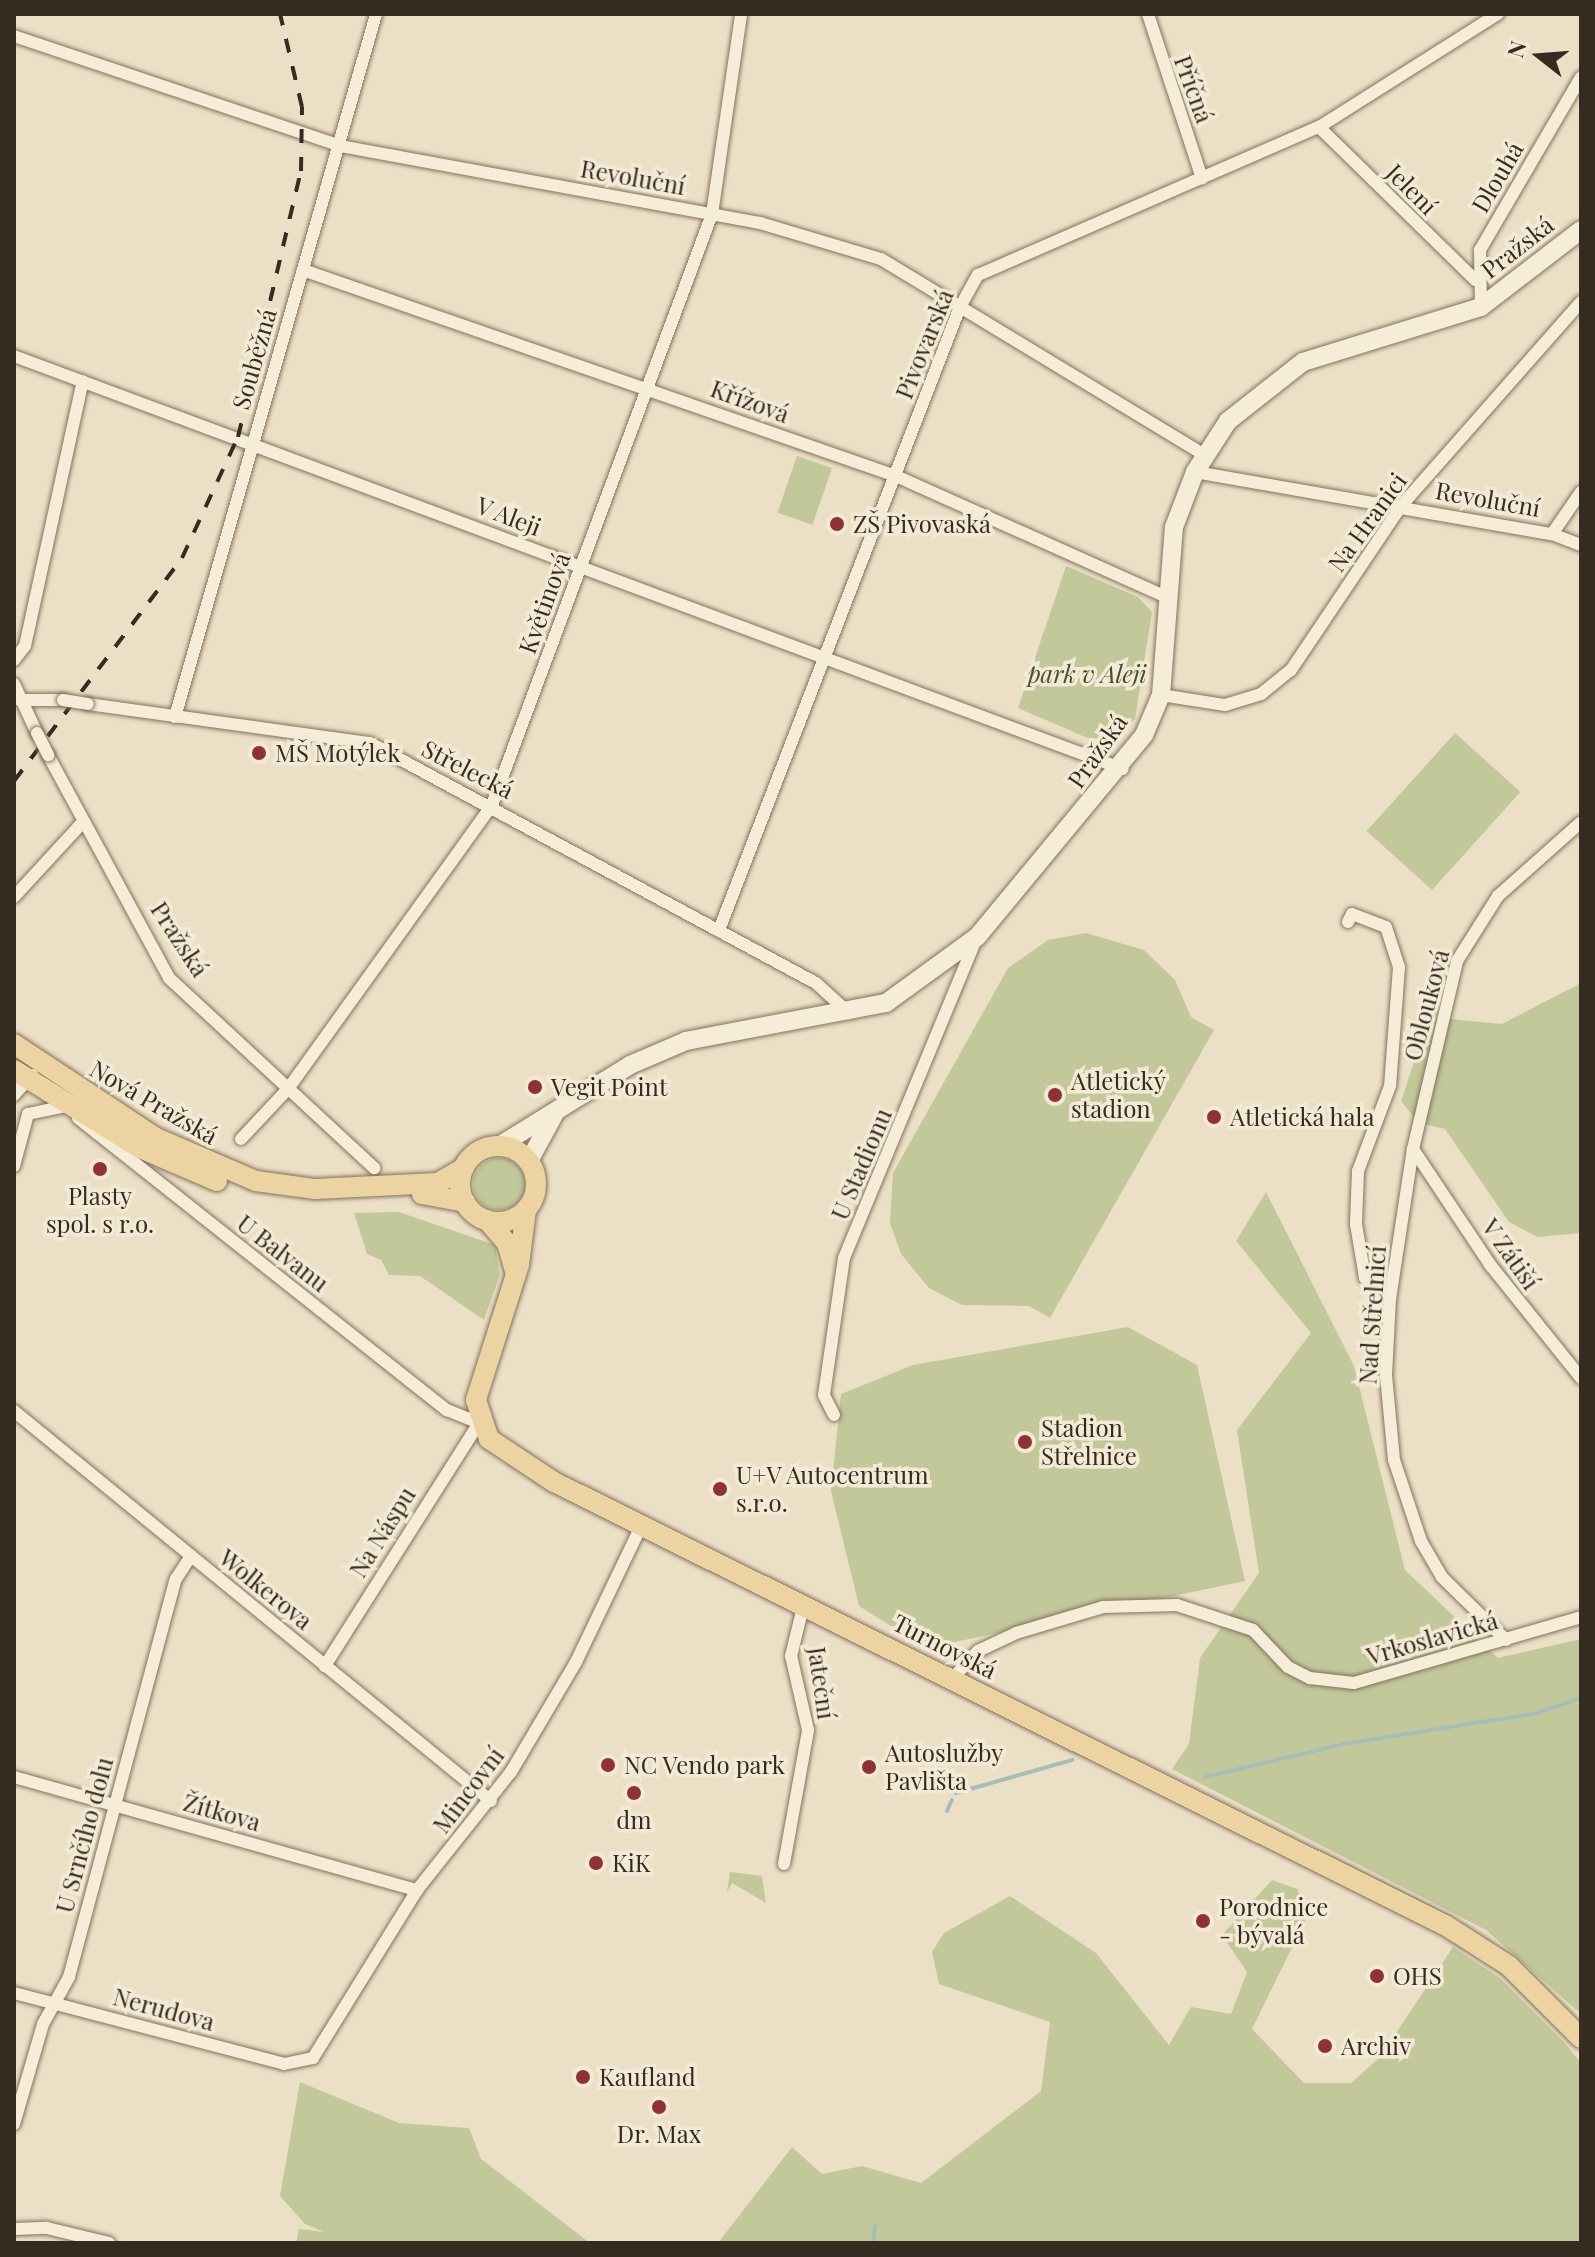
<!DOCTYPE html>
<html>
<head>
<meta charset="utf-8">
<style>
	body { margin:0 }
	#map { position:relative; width:1595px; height:2257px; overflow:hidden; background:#ebe0c6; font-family:"Playfair Display",serif }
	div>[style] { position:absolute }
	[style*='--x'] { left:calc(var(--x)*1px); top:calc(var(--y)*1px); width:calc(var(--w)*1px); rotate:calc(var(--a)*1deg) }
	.green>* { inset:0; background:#c2c89a; transform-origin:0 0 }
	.round { border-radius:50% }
	.stream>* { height:4px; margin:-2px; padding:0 2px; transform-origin:2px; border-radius:2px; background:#a7beb8 }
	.roads { filter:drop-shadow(0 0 2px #84725d) drop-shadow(0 0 2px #84725d) }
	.street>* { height:12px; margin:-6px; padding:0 6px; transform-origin:6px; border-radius:6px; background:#f6edd8 }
	.secondary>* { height:18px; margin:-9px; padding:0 9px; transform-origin:9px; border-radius:9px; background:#f6edd8 }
	.primary>* { height:20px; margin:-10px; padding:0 10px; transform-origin:10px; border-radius:10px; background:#ebd4a1 }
	.primary>.ring { margin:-10px; padding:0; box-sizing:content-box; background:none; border:20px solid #ebd4a1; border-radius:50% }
	.rail>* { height:4px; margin-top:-2px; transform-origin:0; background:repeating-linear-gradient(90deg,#362b20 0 14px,transparent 0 28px) }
	.bridges { filter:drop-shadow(0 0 2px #84725d) drop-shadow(0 0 2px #84725d) }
	.street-bridge>* { height:12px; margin:-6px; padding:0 6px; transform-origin:6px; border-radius:6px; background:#f6edd8 }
	.dots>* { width:22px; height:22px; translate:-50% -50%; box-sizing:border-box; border:4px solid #f3ead5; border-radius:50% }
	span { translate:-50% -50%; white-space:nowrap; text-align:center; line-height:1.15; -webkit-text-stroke:7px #f3ead5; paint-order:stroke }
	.street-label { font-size:24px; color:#362b20 }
	.poi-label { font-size:24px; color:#362b20 }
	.left { translate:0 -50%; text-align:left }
	.park-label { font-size:24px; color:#465028; font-style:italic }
	.frame { position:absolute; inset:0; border:16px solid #362b20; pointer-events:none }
	.north { position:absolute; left:1499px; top:16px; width:80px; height:80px; -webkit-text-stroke:6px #f3ead5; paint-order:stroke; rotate:287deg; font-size:22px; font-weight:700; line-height:32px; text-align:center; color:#362b20 }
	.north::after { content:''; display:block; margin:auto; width:28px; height:36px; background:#362b20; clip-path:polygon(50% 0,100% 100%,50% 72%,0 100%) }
</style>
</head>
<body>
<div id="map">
	<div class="green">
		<i style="left:797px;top:456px;width:37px;height:60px;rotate:19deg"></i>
		<i style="clip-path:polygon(1066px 566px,1138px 597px,1152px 612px,1135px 719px,1106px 746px,1018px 708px)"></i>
		<i style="left:1455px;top:733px;width:88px;height:132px;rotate:42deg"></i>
		<i style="clip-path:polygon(1086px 933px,1144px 950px,1175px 980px,1191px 1017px,1214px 1030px,1050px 1318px,1029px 1306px,962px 1305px,929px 1288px,901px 1254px,890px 1223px,893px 1173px,1008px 968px,1048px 940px)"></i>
		<i style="clip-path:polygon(1581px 983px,1581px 1233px,1537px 1237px,1509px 1222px,1445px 1129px,1419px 1123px,1401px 1101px,1429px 1017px,1502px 1024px)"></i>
		<i class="round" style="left:473px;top:1158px;width:52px;height:52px"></i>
		<i style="clip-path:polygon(1266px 1192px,1354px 1366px,1405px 1570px,1498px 1658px,1581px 1639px,1581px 2014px,1486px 1930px,1172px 1769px,1189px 1744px,1200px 1658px,1259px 1573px,1237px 1430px,1311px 1333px,1236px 1241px)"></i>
		<i style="clip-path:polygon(399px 1212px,495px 1245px,500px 1275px,484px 1320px,420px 1276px,389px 1275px,381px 1260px,367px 1254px,354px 1213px)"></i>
		<i style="clip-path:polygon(1128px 1327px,1197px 1365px,1245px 1581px,926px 1648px,859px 1606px,831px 1491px,841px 1394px,913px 1365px)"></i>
		<i style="clip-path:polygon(730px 1872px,762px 1876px,766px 1903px,732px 1883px,727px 1892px)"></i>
		<i style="clip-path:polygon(1272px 1880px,1297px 1889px,1309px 1913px,1252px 2029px,1304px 2083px,1351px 2083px,1380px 2057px,1453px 1947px,1500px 1978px,1563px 2041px,1581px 2063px,1581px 2243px,718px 2243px,792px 2147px,822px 2174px,862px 2166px,921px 2183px,1041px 2091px,1050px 2022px,939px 1984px,932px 1952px,944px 1933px,1010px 1896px,1096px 1953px,1169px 2045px,1191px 2007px,1231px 2014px,1247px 1972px,1222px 1935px)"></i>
		<i style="clip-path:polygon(300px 2082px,399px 2123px,469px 2128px,481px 2159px,590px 2243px,296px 2243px,299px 2229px,324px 2232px,305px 2224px,280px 2196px)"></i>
	</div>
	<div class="stream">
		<i style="--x:1205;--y:1777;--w:142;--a:-13.4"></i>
		<i style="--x:1343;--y:1744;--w:192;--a:-9"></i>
		<i style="--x:1533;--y:1714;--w:51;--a:-18.4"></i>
		<i style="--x:956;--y:1793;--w:121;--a:-15.9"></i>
		<i style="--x:947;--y:1811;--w:12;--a:-66"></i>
		<i style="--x:873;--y:2243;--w:17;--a:-83"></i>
	</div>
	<div class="roads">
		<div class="street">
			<i style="--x:1148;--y:14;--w:173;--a:71.8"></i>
			<i style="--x:14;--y:36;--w:344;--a:18.6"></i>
			<i style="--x:340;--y:146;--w:427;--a:10.4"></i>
			<i style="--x:760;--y:223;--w:126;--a:16.6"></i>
			<i style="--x:881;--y:259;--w:378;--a:31.2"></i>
			<i style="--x:1319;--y:127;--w:219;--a:44.4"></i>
			<i style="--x:303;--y:270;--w:628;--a:19.16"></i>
			<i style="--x:896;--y:476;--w:301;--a:24.1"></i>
			<i style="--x:1481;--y:307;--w:57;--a:-91"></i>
			<i style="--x:1480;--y:250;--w:200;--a:-59.7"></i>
			<i style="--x:14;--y:356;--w:1183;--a:20.43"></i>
			<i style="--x:1195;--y:472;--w:362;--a:9.9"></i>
			<i style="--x:1552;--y:534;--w:31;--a:21"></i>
			<i style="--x:1552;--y:534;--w:51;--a:-55.4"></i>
			<i style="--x:14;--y:660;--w:18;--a:-52"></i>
			<i style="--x:25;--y:646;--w:271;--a:-77.7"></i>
			<i style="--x:14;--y:684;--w:54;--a:64.9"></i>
			<i style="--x:1161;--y:695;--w:65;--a:8.9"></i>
			<i style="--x:1225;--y:705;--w:38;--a:-17"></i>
			<i style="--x:1261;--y:694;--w:38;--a:-39"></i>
			<i style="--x:1291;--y:670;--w:197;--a:-56.1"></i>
			<i style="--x:1401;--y:506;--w:272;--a:-48.6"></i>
			<i style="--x:20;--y:700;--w:43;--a:0"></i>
			<i style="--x:88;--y:704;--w:285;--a:7.9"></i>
			<i style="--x:370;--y:743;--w:506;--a:28.29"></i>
			<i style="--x:816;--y:983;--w:45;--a:42.3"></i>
			<i style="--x:175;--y:717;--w:731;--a:-74.04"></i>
			<i style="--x:48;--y:755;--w:254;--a:61.5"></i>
			<i style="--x:169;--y:978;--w:280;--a:42.8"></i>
			<i style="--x:14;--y:897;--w:100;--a:-47.4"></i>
			<i style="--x:1348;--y:922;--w:9;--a:-63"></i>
			<i style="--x:1352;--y:914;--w:36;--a:21"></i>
			<i style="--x:1386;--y:927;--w:42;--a:72"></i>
			<i style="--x:1399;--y:967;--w:119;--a:94.3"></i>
			<i style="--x:1390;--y:1086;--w:91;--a:110.6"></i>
			<i style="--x:1358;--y:1171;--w:53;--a:92.2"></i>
			<i style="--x:1356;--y:1224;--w:55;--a:80.5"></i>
			<i style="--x:1365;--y:1278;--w:33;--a:40"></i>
			<i style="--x:719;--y:930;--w:668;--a:-68.85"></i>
			<i style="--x:960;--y:307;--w:37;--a:-61"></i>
			<i style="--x:978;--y:275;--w:372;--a:-23.5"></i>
			<i style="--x:1319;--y:127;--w:212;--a:-32.3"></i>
			<i style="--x:14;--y:1095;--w:27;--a:-48"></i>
			<i style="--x:78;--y:1118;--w:471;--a:38.4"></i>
			<i style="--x:447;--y:1410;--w:35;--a:22"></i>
			<i style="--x:479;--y:1423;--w:288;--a:122.4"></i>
			<i style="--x:241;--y:1139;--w:69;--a:-46.8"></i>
			<i style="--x:288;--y:1089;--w:350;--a:-54.3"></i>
			<i style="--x:492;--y:805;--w:631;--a:-69.58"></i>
			<i style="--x:712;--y:214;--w:202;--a:-81.7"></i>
			<i style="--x:1413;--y:1149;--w:141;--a:56.3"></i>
			<i style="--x:1491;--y:1266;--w:144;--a:51.2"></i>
			<i style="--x:14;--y:1166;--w:54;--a:-74.9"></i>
			<i style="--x:28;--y:1114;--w:38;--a:-12"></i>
			<i style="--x:14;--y:1411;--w:616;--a:39.27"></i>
			<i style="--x:834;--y:1415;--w:22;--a:-117"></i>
			<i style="--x:824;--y:1395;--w:138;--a:-81.7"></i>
			<i style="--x:844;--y:1258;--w:344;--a:-67.5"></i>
			<i style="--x:1506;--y:1640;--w:90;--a:-135.5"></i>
			<i style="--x:1442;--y:1577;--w:42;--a:-120.3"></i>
			<i style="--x:1421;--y:1541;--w:85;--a:-108.4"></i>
			<i style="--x:1394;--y:1460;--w:85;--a:-95.4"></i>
			<i style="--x:1386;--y:1375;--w:76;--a:-87"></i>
			<i style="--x:1390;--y:1299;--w:152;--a:-81.3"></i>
			<i style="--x:1413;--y:1149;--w:193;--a:-76.8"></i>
			<i style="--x:1457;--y:961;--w:77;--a:-57.8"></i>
			<i style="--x:1498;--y:896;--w:111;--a:-41.7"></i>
			<i style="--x:952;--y:1679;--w:38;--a:-47"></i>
			<i style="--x:978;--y:1651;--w:42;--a:-25.3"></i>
			<i style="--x:1016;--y:1633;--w:91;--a:-16.6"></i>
			<i style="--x:1103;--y:1607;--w:74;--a:-1.5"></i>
			<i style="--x:1177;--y:1605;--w:80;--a:18.2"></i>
			<i style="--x:1253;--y:1630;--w:51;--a:46.6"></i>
			<i style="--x:1288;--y:1667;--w:25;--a:27"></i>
			<i style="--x:1310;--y:1678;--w:44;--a:6.5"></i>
			<i style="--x:1354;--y:1683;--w:236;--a:-16.2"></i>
			<i style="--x:14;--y:1777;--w:419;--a:15.7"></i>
			<i style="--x:784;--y:1864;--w:136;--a:-79.8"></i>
			<i style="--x:808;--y:1730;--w:76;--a:-102.9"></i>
			<i style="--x:791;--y:1656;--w:55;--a:-76.2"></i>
			<i style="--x:14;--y:1993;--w:279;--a:14.7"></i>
			<i style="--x:284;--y:2064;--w:30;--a:-12"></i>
			<i style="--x:313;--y:2058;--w:198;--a:-58.2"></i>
			<i style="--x:417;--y:1890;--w:151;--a:-51.5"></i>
			<i style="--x:511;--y:1772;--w:128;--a:-59.4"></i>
			<i style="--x:576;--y:1662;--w:153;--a:-64.4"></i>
			<i style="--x:14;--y:2124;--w:104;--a:-73.8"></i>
			<i style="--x:43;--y:2024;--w:54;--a:-61"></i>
			<i style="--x:69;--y:1977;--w:412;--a:-75"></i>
			<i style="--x:176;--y:1579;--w:27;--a:-57"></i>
			<i style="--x:14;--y:2229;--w:33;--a:-2"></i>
			<i style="--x:47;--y:2228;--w:64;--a:13.6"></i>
		</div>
		<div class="secondary">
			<i style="--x:499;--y:1146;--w:154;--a:-31.7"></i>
			<i style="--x:630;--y:1065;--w:61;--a:-23.2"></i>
			<i style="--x:686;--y:1041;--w:204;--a:-10.8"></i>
			<i style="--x:886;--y:1003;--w:112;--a:-36"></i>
			<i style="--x:977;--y:937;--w:262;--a:-50.4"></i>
			<i style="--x:1144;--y:735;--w:43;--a:-67"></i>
			<i style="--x:1161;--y:695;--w:169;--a:-85.6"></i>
			<i style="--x:1174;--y:527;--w:59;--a:-69.1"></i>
			<i style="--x:1195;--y:472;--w:61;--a:-57.1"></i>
			<i style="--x:1228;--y:421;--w:95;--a:-38.2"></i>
			<i style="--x:1303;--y:362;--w:186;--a:-17.2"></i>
			<i style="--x:1481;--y:307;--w:126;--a:-37.6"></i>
			<i style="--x:529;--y:1161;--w:55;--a:-61.6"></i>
		</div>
		<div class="primary">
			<i style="--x:14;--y:1044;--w:170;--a:33.5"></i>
			<i style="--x:156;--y:1138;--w:109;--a:23.3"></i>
			<i style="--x:256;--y:1181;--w:60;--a:7.7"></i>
			<i style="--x:315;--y:1189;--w:123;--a:-2.8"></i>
			<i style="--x:438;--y:1183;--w:30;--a:-30"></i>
			<i style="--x:14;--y:1070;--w:146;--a:31.8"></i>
			<i style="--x:138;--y:1147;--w:86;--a:23.3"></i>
			<i class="ring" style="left:460px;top:1146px;width:56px;height:56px"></i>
			<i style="--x:422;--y:1194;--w:44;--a:10.5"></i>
			<i style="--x:526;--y:1210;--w:55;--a:97.3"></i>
			<i style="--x:519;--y:1265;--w:142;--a:107.7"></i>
			<i style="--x:476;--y:1400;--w:41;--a:71.6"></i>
			<i style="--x:489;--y:1439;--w:78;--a:33.5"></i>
			<i style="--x:554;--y:1482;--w:995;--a:26.44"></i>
			<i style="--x:1445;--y:1925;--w:76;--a:32.6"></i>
			<i style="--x:1509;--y:1966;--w:102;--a:45"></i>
			<i style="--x:487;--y:1220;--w:30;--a:49"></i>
			<i style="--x:507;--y:1243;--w:29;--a:74"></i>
		</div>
	</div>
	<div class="rail">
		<i style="--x:14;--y:781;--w:279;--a:-53"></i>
		<i style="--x:182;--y:558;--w:133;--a:-65.2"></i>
		<i style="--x:238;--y:437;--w:273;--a:-76.7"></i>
		<i style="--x:301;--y:171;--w:64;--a:-89.1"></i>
		<i style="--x:302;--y:107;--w:96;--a:-103.3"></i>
	</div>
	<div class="bridges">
		<div class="street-bridge">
			<i style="--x:63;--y:700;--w:25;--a:9"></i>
			<i style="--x:37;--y:733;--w:25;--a:63"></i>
		</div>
	</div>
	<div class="dots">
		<i style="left:837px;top:524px;background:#8e3232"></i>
		<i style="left:259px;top:753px;background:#8e3232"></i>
		<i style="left:535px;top:1087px;background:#8e3232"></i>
		<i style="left:1055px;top:1095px;background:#8e3232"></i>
		<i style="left:1214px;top:1117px;background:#8e3232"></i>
		<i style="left:100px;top:1169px;background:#8e3232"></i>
		<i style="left:1025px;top:1442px;background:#8e3232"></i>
		<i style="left:720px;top:1489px;background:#8e3232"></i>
		<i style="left:608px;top:1765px;background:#8e3232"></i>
		<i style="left:869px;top:1767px;background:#8e3232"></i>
		<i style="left:634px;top:1793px;background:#8e3232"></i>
		<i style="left:596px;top:1863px;background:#8e3232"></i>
		<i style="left:1203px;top:1921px;background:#8e3232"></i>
		<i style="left:1377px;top:1976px;background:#8e3232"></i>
		<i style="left:1325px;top:2046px;background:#8e3232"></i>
		<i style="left:583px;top:2077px;background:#8e3232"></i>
		<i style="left:659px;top:2107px;background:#8e3232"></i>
	</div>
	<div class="street-label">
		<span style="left:1194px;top:89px;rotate:70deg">Příčná</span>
		<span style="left:633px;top:177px;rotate:10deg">Revoluční</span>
		<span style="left:1497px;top:177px;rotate:-60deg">Dlouhá</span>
		<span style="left:1412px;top:189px;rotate:45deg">Jelení</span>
		<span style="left:1517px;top:247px;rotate:-38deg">Pražská</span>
		<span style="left:924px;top:344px;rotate:-68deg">Pivovarská</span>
		<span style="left:254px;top:359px;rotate:-74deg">Souběžná</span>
		<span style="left:750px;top:401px;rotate:20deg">Křížová</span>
		<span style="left:1488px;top:499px;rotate:10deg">Revoluční</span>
		<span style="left:509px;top:516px;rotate:21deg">V Aleji</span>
		<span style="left:1367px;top:522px;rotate:-54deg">Na Hranici</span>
		<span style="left:544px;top:603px;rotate:-70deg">Květinová</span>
		<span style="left:1097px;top:751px;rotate:-55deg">Pražská</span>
		<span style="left:468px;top:769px;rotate:27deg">Střelecká</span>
		<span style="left:180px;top:939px;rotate:57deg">Pražská</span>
		<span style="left:1426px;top:1005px;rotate:-75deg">Oblouková</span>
		<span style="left:154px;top:1102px;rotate:30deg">Nová Pražská</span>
		<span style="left:861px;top:1164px;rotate:-67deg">U Stadionu</span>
		<span style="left:283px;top:1253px;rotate:38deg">U Balvanu</span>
		<span style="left:1511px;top:1254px;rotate:55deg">V Zátiší</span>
		<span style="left:1372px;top:1315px;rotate:-86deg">Nad Střelnicí</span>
		<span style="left:382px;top:1532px;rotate:-58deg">Na Náspu</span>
		<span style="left:266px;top:1589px;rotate:39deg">Wolkerova</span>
		<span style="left:1432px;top:1638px;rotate:-16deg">Vrkoslavická</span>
		<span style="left:945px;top:1646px;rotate:27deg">Turnovská</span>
		<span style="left:822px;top:1683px;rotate:82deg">Jateční</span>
		<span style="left:468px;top:1790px;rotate:-53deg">Mincovní</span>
		<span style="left:222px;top:1812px;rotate:16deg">Žítkova</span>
		<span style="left:84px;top:1835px;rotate:-75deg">U Srnčího dolu</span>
		<span style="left:164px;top:2009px;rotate:15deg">Nerudova</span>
	</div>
	<div class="poi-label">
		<span class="left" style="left:853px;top:524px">ZŠ Pivovaská</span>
		<span class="left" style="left:275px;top:753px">MŠ Motýlek</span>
		<span class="left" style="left:1071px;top:1095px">Atletický<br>stadion</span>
		<span class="left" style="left:551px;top:1087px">Vegit Point</span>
		<span class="left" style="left:1230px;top:1117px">Atletická hala</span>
		<span style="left:100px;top:1210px">Plasty<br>spol. s r.o.</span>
		<span class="left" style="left:1041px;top:1442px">Stadion<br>Střelnice</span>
		<span class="left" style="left:736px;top:1489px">U+V Autocentrum<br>s.r.o.</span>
		<span class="left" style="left:885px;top:1767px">Autoslužby<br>Pavlišta</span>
		<span class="left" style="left:624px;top:1765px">NC Vendo park</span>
		<span style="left:634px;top:1820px">dm</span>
		<span class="left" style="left:612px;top:1863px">KiK</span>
		<span class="left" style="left:1219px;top:1921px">Porodnice<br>- bývalá</span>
		<span class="left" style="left:1393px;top:1976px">OHS</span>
		<span class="left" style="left:1341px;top:2046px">Archiv</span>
		<span class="left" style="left:599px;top:2077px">Kaufland</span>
		<span style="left:659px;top:2134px">Dr. Max</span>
	</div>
	<div class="park-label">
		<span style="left:1087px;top:674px">park v Aleji</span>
	</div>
	<div class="frame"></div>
	<div class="north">N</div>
</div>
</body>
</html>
